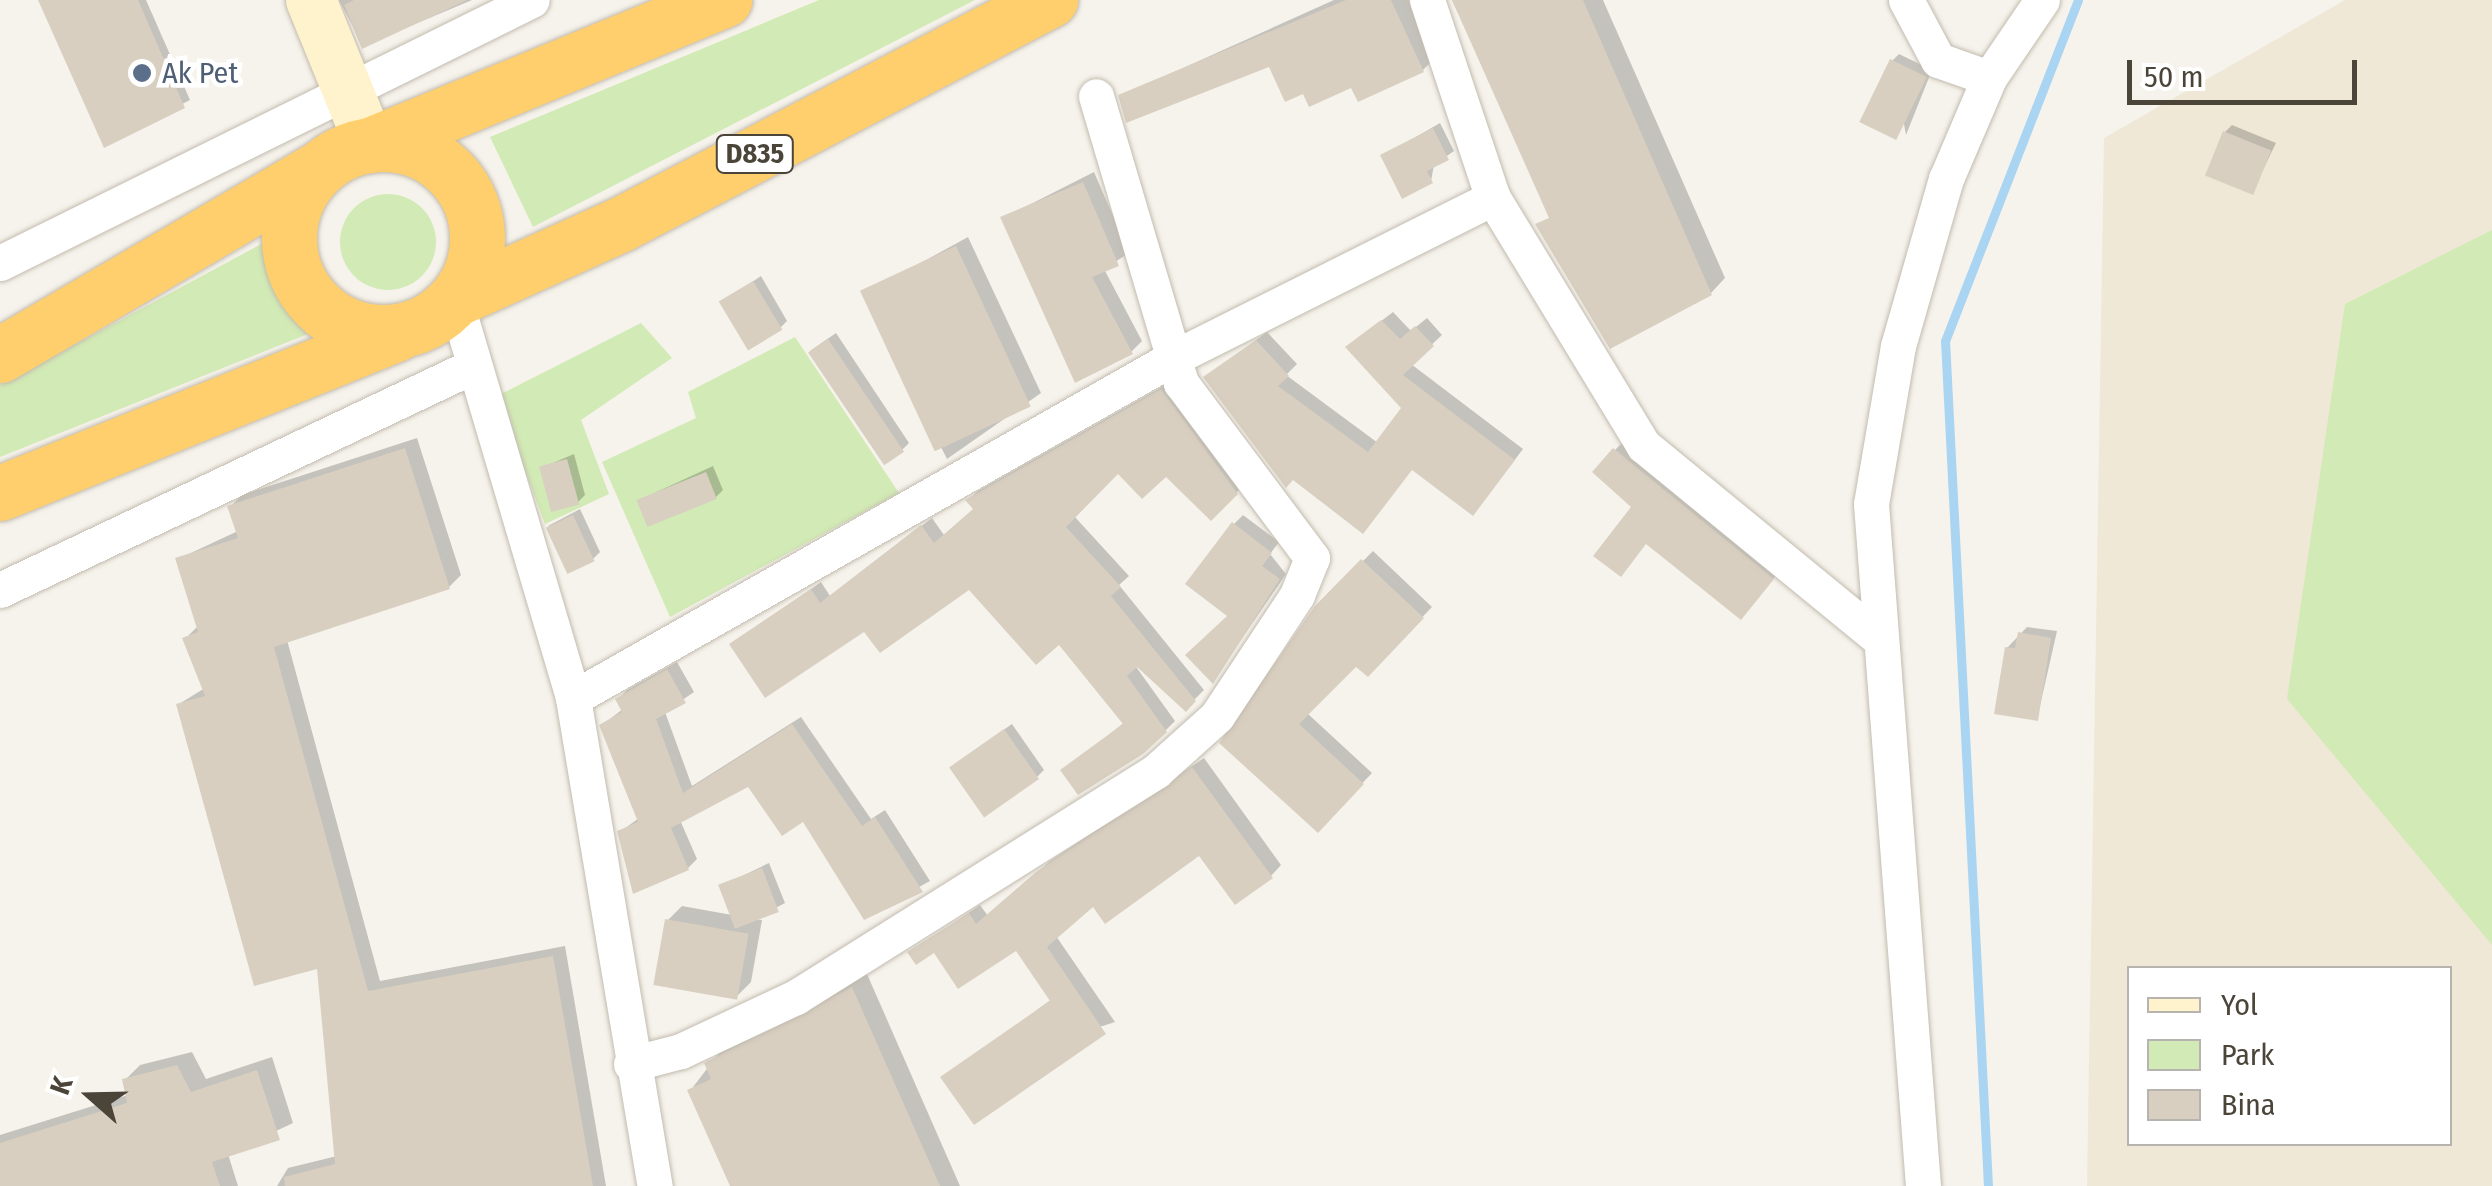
<!DOCTYPE html>
<html>
<head>
<meta charset="utf-8">
<style>
	body { margin:0 }
	#map { position:relative; width:2492px; height:1186px; overflow:hidden; background:#f6f3ec; font-family:"Fira Sans Condensed",sans-serif }
	div>[style] { position:absolute }
	[style*='--x'] { left:calc(var(--x)*1px); top:calc(var(--y)*1px); width:calc(var(--w)*1px); rotate:calc(var(--a)*1deg) }
	.education>* { inset:0; background:#efe8d6 }
	.green>* { inset:0; background:#d2eab5 }
	.round { border-radius:50% }
	.shadow>* { inset:0; background:#0003 }
	.stream>* { height:9px; margin:-4.5px; padding:0 4.5px; transform-origin:4.5px; border-radius:4.5px; background:#a9d4f2 }
	.building>* { inset:0; background:#d8cfc1; transform-origin:0 0 }
	.roads { filter:drop-shadow(0 0 2px #c2bbae) drop-shadow(0 0 2px #c2bbae) }
	.street>* { height:35px; margin:-17.5px; padding:0 17.5px; transform-origin:17.5px; border-radius:17.5px; background:#fff }
	.secondary>* { height:50px; margin:-25px; padding:0 25px; transform-origin:25px; border-radius:25px; background:#fff3cd }
	.highway>* { height:55px; margin:-27.5px; padding:0 27.5px; transform-origin:27.5px; border-radius:27.5px; background:#ffcf6e }
	.highway>.ring { margin:-27.5px; padding:0; box-sizing:content-box; background:none; border:55px solid #ffcf6e; border-radius:50% }
	.dots>* { width:28px; height:28px; translate:-50% -50%; box-sizing:border-box; border:5px solid #fff; border-radius:50% }
	span { translate:-50% -50%; white-space:nowrap; text-align:center; line-height:1.15; -webkit-text-stroke:9px #fff; paint-order:stroke }
	.shield-label span { padding:2px 8px; background:#fff; border:2px solid; border-radius:8px; -webkit-text-stroke-width:0 }
	.shield-label { font-size:28px; color:#4b4439; font-weight:700 }
	.service-label { font-size:30px; color:#4e5e75 }
	.left { translate:0 -50%; text-align:left }
	.legend { position:absolute; left:2127px; top:966px; width:325px; height:180px; box-sizing:border-box; background:#fff; border:2px solid #b7b4b0; margin:0; padding:12px 18px; list-style:none; font-size:30px; color:#4b4439 }
	.legend li { display:flex; align-items:center; gap:20px; height:50px }
	.legend b { width:50px; border:2px solid #b7b4b0 }
	.north { position:absolute; left:40px; top:1046px; width:100px; height:100px; -webkit-text-stroke:8px #fff; paint-order:stroke; rotate:290deg; font-size:28px; font-weight:700; line-height:40px; text-align:center; color:#4b4439 }
	.north::after { content:''; display:block; margin:auto; width:35px; height:45px; background:#4b4439; clip-path:polygon(50% 0,100% 100%,50% 72%,0 100%) }
	.scale { position:absolute; left:2127px; top:60px; width:230px; height:45px; box-sizing:border-box; border:5px solid #4b4439; border-top:0; padding-left:12px; font-size:30px; line-height:35px; white-space:nowrap; color:#4b4439; -webkit-text-stroke:8px #fff; paint-order:stroke }
</style>
</head>
<body>
<div id="map">
	<div class="education">
		<i style="clip-path:polygon(evenodd,2345px 0,2492px 0,2492px 1186px,2087px 1186px,2104px 138px,2345px 0,2130px 968px,2450px 968px,2450px 1144px,2130px 1144px,2130px 968px)"></i>
	</div>
	<div class="green">
		<i style="clip-path:polygon(819px 0,975px 0,533px 227px,490px 137px)"></i>
		<i class="round" style="left:340px;top:194px;width:96px;height:96px"></i>
		<i style="clip-path:polygon(2492px 230px,2492px 945px,2287px 699px,2345px 304px)"></i>
		<i style="clip-path:polygon(265px 242px,313px 332px,0 457px,0 385px)"></i>
		<i style="clip-path:polygon(641px 323px,672px 358px,581px 420px,609px 494px,545px 524px,497px 396px)"></i>
		<i style="clip-path:polygon(795px 337px,899px 493px,670px 617px,602px 462px,696px 418px,688px 392px)"></i>
	</div>
	<div class="shadow">
		<i style="clip-path:polygon(45px 0,146px 0,190px 100px,105px 144px)"></i>
		<i style="clip-path:polygon(339px 0,472px 0,363px 46px)"></i>
		<i style="clip-path:polygon(1334px 0,1409px 0,1433px 60px,1423px 70px,1304px 91px,1270px 64px,1121px 96px)"></i>
		<i style="clip-path:polygon(1452px 0,1603px 0,1725px 278px,1711px 293px,1552px 218px)"></i>
		<i style="clip-path:polygon(1899px 54px,1932px 70px,1906px 135px,1892px 61px)"></i>
		<i style="clip-path:polygon(1440px 123px,1454px 151px,1434px 165px,1431px 181px,1383px 156px)"></i>
		<i style="clip-path:polygon(2232px 125px,2276px 143px,2252px 192px,2225px 132px)"></i>
		<i style="clip-path:polygon(1094px 172px,1129px 253px,1104px 269px,1142px 341px,1131px 352px,1003px 218px)"></i>
		<i style="clip-path:polygon(968px 237px,1041px 393px,947px 459px,864px 294px)"></i>
		<i style="clip-path:polygon(761px 276px,787px 321px,780px 328px,722px 302px)"></i>
		<i style="clip-path:polygon(1393px 312px,1411px 331px,1427px 318px,1442px 335px,1411px 364px,1523px 449px,1482px 503px,1413px 467px,1294px 478px,1206px 377px,1267px 332px,1297px 364px,1286px 375px,1378px 443px,1404px 408px,1359px 338px)"></i>
		<i style="clip-path:polygon(836px 333px,909px 443px,902px 450px,810px 351px)"></i>
		<i style="clip-path:polygon(1171px 382px,1246px 483px,1211px 518px,1166px 473px,1118px 471px,1074px 516px,1129px 576px,1119px 585px,1204px 690px,1186px 708px,1134px 664px,1175px 721px,1166px 730px,1064px 770px,1125px 722px,1060px 641px,969px 587px,865px 629px,732px 644px,821px 582px,830px 596px,932px 518px,944px 535px,975px 509px,968px 500px,978px 491px)"></i>
		<i style="clip-path:polygon(417px 438px,461px 575px,449px 587px,287px 640px,380px 981px,565px 946px,606px 1186px,277px 1186px,288px 1168px,337px 1156px,319px 966px,179px 704px,205px 688px,185px 639px,197px 627px,178px 559px,238px 531px,230px 507px,242px 495px)"></i>
		<i style="clip-path:polygon(1624px 441px,1781px 569px,1750px 608px,1648px 542px,1615px 450px)"></i>
		<i style="clip-path:polygon(574px 454px,585px 495px,578px 502px,541px 468px)"></i>
		<i style="clip-path:polygon(713px 466px,723px 490px,716px 497px,639px 500px)"></i>
		<i style="clip-path:polygon(580px 509px,600px 552px,593px 559px,548px 526px)"></i>
		<i style="clip-path:polygon(1243px 515px,1279px 542px,1270px 554px,1286px 574px,1213px 681px,1230px 615px,1234px 524px)"></i>
		<i style="clip-path:polygon(1373px 551px,1432px 607px,1368px 674px,1356px 664px,1307px 713px,1372px 773px,1318px 830px,1223px 742px,1317px 607px)"></i>
		<i style="clip-path:polygon(2027px 627px,2057px 631px,2037px 719px,2007px 648px)"></i>
		<i style="clip-path:polygon(677px 662px,694px 692px,665px 712px,692px 786px,801px 717px,871px 819px,885px 810px,930px 881px,865px 917px,803px 818px,749px 784px,680px 820px,697px 859px,688px 868px,620px 832px,639px 818px,602px 725px,623px 709px,618px 699px,627px 690px)"></i>
		<i style="clip-path:polygon(1012px 724px,1044px 770px,1037px 777px,959px 761px)"></i>
		<i style="clip-path:polygon(1204px 758px,1281px 865px,1271px 876px,1200px 853px,1093px 903px,1056px 936px,1115px 1022px,944px 1077px,1052px 999px,1017px 947px,910px 953px,980px 905px,988px 916px,1049px 862px)"></i>
		<i style="clip-path:polygon(769px 863px,785px 903px,755px 919px,762px 920px,751px 982px,736px 997px,667px 921px,682px 906px,732px 915px,721px 886px)"></i>
		<i style="clip-path:polygon(867px 974px,960px 1186px,732px 1186px,690px 1091px,722px 1049px)"></i>
		<i style="clip-path:polygon(192px 1052px,206px 1079px,272px 1057px,293px 1123px,228px 1154px,238px 1186px,0 1186px,0 1135px,128px 1095px,125px 1080px,140px 1065px)"></i>
	</div>
	<div class="stream">
		<i style="--x:1988;--y:1186;--w:846;--a:-92.91"></i>
		<i style="--x:1945;--y:341;--w:366;--a:-68.7"></i>
	</div>
	<div class="building">
		<i style="clip-path:polygon(38px 0,138px 0,185px 108px,104px 148px)"></i>
		<i style="clip-path:polygon(354px 0,467px 0,362px 49px,344px 5px)"></i>
		<i style="clip-path:polygon(1346px 0,1391px 0,1424px 72px,1358px 102px,1351px 88px,1309px 107px,1303px 94px,1285px 102px,1269px 67px,1126px 123px,1118px 95px)"></i>
		<i style="clip-path:polygon(1452px 0,1583px 0,1712px 295px,1610px 349px,1535px 224px,1549px 218px)"></i>
		<i style="left:1890px;top:59px;width:41px;height:70px;rotate:26deg"></i>
		<i style="clip-path:polygon(1433px 128px,1449px 160px,1427px 171px,1433px 183px,1402px 199px,1380px 155px)"></i>
		<i style="left:2223px;top:131px;width:52px;height:48px;rotate:22deg"></i>
		<i style="clip-path:polygon(1083px 182px,1119px 266px,1092px 277px,1133px 354px,1075px 383px,1000px 217px)"></i>
		<i style="left:956px;top:246px;width:177px;height:106px;rotate:65deg"></i>
		<i style="left:753px;top:281px;width:57px;height:40px;rotate:59deg"></i>
		<i style="clip-path:polygon(1381px 320px,1400px 339px,1415px 326px,1434px 346px,1403px 375px,1515px 460px,1473px 516px,1412px 470px,1363px 534px,1293px 480px,1286px 488px,1203px 377px,1256px 340px,1289px 376px,1278px 386px,1368px 452px,1401px 408px,1345px 347px)"></i>
		<i style="left:828px;top:339px;width:136px;height:24px;rotate:56deg"></i>
		<i style="clip-path:polygon(1161px 389px,1238px 494px,1211px 521px,1166px 477px,1142px 499px,1118px 474px,1066px 527px,1121px 587px,1111px 596px,1196px 701px,1186px 712px,1137px 667px,1127px 676px,1167px 732px,1143px 754px,1078px 795px,1060px 770px,1123px 724px,1059px 645px,1036px 665px,969px 590px,880px 653px,864px 632px,765px 698px,729px 644px,811px 589px,820px 603px,921px 525px,934px 543px,973px 509px,965px 500px)"></i>
		<i style="clip-path:polygon(405px 448px,450px 589px,274px 647px,368px 991px,553px 956px,593px 1186px,285px 1186px,284px 1177px,335px 1164px,317px 969px,254px 986px,176px 704px,205px 696px,182px 638px,198px 632px,175px 558px,238px 538px,227px 506px)"></i>
		<i style="clip-path:polygon(1613px 448px,1774px 579px,1741px 620px,1646px 544px,1621px 577px,1593px 556px,1631px 507px,1592px 472px)"></i>
		<i style="left:567px;top:459px;width:47px;height:29px;rotate:75deg"></i>
		<i style="left:706px;top:472px;width:29px;height:75px;rotate:68deg"></i>
		<i style="left:573px;top:515px;width:51px;height:30px;rotate:65deg"></i>
		<i style="clip-path:polygon(1232px 522px,1272px 553px,1262px 566px,1280px 579px,1213px 684px,1185px 655px,1227px 616px,1185px 584px)"></i>
		<i style="clip-path:polygon(1361px 559px,1424px 618px,1368px 677px,1356px 667px,1299px 724px,1364px 784px,1318px 833px,1219px 743px,1315px 606px)"></i>
		<i style="clip-path:polygon(2018px 632px,2051px 638px,2038px 721px,1994px 714px,2005px 647px,2015px 648px)"></i>
		<i style="clip-path:polygon(667px 669px,686px 703px,656px 719px,683px 793px,792px 724px,862px 826px,875px 817px,923px 892px,864px 920px,803px 822px,782px 836px,748px 787px,671px 828px,689px 870px,633px 894px,617px 831px,638px 822px,599px 725px,622px 712px,615px 699px)"></i>
		<i style="left:1004px;top:729px;width:61px;height:67px;rotate:55deg"></i>
		<i style="clip-path:polygon(1192px 767px,1273px 878px,1235px 905px,1199px 856px,1105px 924px,1093px 907px,1047px 947px,1106px 1034px,974px 1125px,940px 1077px,1050px 1001px,1016px 951px,958px 989px,934px 953px,916px 965px,907px 952px,969px 913px,976px 924px,1036px 872px)"></i>
		<i style="left:762px;top:868px;width:47px;height:47px;rotate:69deg"></i>
		<i style="left:665px;top:919px;width:85px;height:67px;rotate:10deg"></i>
		<i style="clip-path:polygon(852px 987px,940px 1186px,730px 1186px,687px 1090px,711px 1079px,704px 1063px)"></i>
		<i style="clip-path:polygon(177px 1065px,191px 1092px,257px 1070px,280px 1140px,212px 1162px,220px 1186px,0 1186px,0 1143px,127px 1103px,122px 1079px)"></i>
	</div>
	<div class="roads">
		<div class="street">
			<i style="--x:1427;--y:0;--w:209;--a:71.6"></i>
			<i style="--x:1493;--y:198;--w:290;--a:58.7"></i>
			<i style="--x:1644;--y:446;--w:297;--a:39.3"></i>
			<i style="--x:1906;--y:0;--w:68;--a:61.9"></i>
			<i style="--x:1938;--y:60;--w:54;--a:19.4"></i>
			<i style="--x:0;--y:263;--w:593;--a:-26.31"></i>
			<i style="--x:455;--y:299;--w:416;--a:73.5"></i>
			<i style="--x:573;--y:698;--w:495;--a:80.5"></i>
			<i style="--x:0;--y:590;--w:521;--a:-25.34"></i>
			<i style="--x:573;--y:698;--w:690;--a:-29.54"></i>
			<i style="--x:1173;--y:358;--w:358;--a:-26.6"></i>
			<i style="--x:631;--y:1064;--w:52;--a:-14.6"></i>
			<i style="--x:681;--y:1051;--w:127;--a:-25.2"></i>
			<i style="--x:796;--y:997;--w:425;--a:-32.1"></i>
			<i style="--x:1156;--y:771;--w:82;--a:-42"></i>
			<i style="--x:1217;--y:716;--w:145;--a:-56.5"></i>
			<i style="--x:1297;--y:595;--w:40;--a:-68"></i>
			<i style="--x:1312;--y:558;--w:219;--a:-126.8"></i>
			<i style="--x:1181;--y:383;--w:299;--a:-106.5"></i>
			<i style="--x:1923;--y:1186;--w:684;--a:-94.36"></i>
			<i style="--x:1871;--y:504;--w:160;--a:-80.3"></i>
			<i style="--x:1898;--y:346;--w:174;--a:-74"></i>
			<i style="--x:1946;--y:179;--w:110;--a:-66.9"></i>
			<i style="--x:1989;--y:78;--w:94;--a:-55.8"></i>
		</div>
		<div class="secondary">
			<i style="--x:311;--y:0;--w:157;--a:67.9"></i>
		</div>
		<div class="highway">
			<i class="ring" style="left:289px;top:144px;width:133px;height:133px"></i>
			<i style="--x:370;--y:145;--w:383;--a:-22.3"></i>
			<i style="--x:455;--y:299;--w:184;--a:-24.3"></i>
			<i style="--x:623;--y:223;--w:482;--a:-27.6"></i>
			<i style="--x:0;--y:355;--w:368;--a:-30.3"></i>
			<i style="--x:0;--y:493;--w:427;--a:-21.9"></i>
		</div>
	</div>
	<div class="dots">
		<i style="left:142px;top:73px;background:#5c6f8a"></i>
	</div>
	<div class="shield-label">
		<span style="left:755px;top:154px">D835</span>
	</div>
	<div class="service-label">
		<span class="left" style="left:162px;top:73px">Ak Pet</span>
	</div>
	<ul class="legend">
	<li><b style="height:12px;background:#fff3cd"></b>Yol</li>
	<li><b style="height:28px;background:#d2eab5"></b>Park</li>
	<li><b style="height:28px;background:#d8cfc1"></b>Bina</li>
	</ul>
	<div class="north">K</div>
	<div class="scale">50 m</div>
</div>
</body>
</html>
